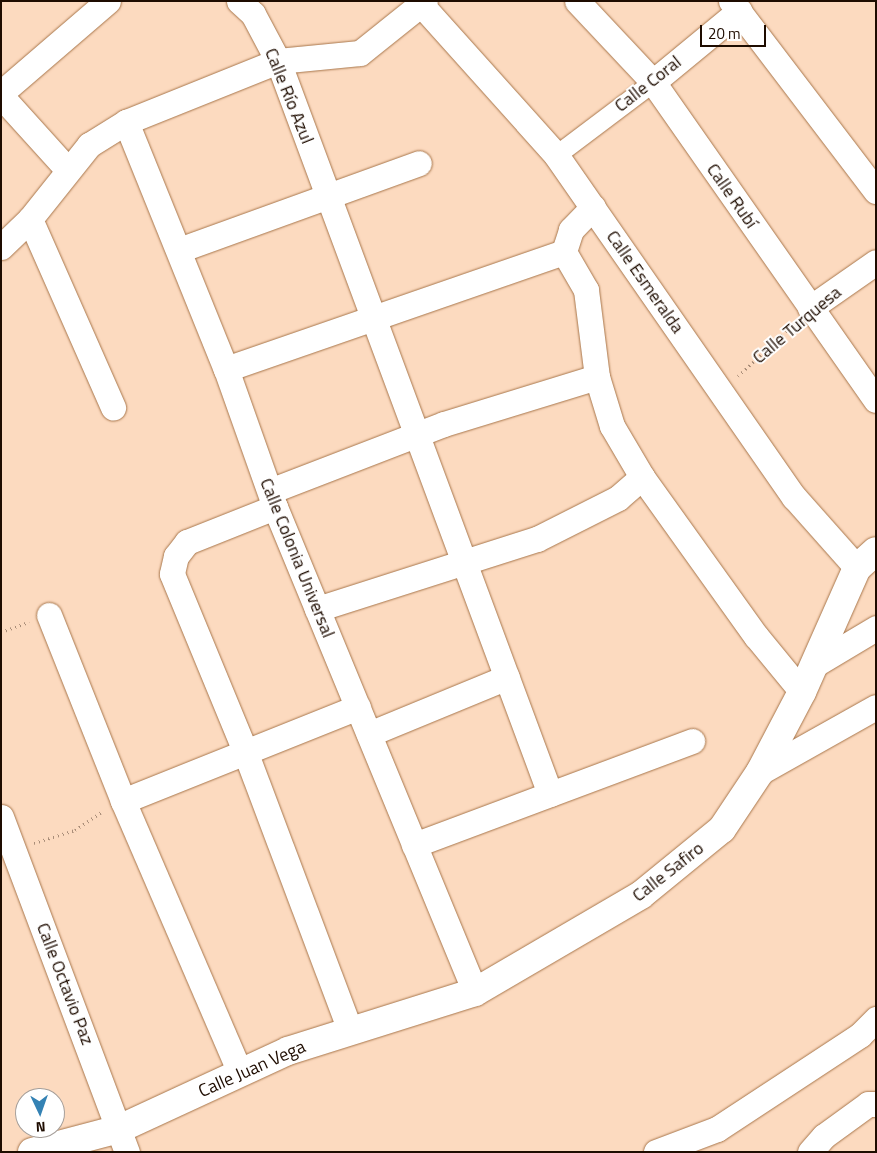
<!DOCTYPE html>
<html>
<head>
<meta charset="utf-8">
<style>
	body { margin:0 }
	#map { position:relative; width:877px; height:1153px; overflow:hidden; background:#fcdabf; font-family:"Titillium Web",sans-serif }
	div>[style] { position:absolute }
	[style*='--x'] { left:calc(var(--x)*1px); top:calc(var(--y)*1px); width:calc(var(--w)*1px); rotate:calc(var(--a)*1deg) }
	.path>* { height:3px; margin-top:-1.5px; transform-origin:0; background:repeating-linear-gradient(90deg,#a98d78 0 1px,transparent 0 5px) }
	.roads { filter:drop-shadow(0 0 1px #a8764b) drop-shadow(0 0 1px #a8764b) }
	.pedestrian>* { height:19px; margin:-9.5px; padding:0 9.5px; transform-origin:9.5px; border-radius:9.5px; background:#fff }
	.minor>* { height:25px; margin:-12.5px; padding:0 12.5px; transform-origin:12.5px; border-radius:12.5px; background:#fff }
	.tertiary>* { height:28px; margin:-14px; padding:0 14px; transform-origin:14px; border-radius:14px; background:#fff }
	span { translate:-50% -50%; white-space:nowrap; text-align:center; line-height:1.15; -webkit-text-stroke:4px #fff; paint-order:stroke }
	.street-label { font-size:18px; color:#1e0c00 }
	.frame { position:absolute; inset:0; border:2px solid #1e0c00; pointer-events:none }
	.north { position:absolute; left:15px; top:1088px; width:50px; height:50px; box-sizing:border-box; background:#fff; border:1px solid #a59e99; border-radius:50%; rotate:177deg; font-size:14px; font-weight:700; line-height:20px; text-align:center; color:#1e0c00 }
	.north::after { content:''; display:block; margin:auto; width:18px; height:22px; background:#3482b4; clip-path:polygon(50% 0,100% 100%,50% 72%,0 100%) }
	.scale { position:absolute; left:700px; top:25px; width:66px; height:22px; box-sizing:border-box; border:2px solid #1e0c00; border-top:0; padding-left:6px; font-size:15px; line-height:18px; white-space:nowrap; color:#1e0c00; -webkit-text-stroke:4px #fff; paint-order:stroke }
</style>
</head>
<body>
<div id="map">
	<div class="path">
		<i style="--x:738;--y:376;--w:76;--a:-42.9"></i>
		<i style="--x:1;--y:632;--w:30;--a:-20"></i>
		<i style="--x:34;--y:843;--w:43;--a:-17.6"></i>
		<i style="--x:75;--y:830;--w:32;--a:-34"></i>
	</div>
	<div class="roads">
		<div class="pedestrian">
			<i style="--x:556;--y:155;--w:121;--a:-37"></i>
		</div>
		<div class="minor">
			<i style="--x:239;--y:1;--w:19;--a:43"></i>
			<i style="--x:253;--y:14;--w:53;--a:62"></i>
			<i style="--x:278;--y:61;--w:782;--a:69.64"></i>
			<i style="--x:418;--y:1;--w:207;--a:48.1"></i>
			<i style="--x:556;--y:155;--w:417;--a:55.2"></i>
			<i style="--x:794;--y:497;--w:95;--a:48.4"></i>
			<i style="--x:577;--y:1;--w:111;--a:46.8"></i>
			<i style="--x:653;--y:82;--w:388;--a:55"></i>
			<i style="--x:731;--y:1;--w:239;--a:52.7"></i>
			<i style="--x:653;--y:82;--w:112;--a:-39.5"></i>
			<i style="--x:1;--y:93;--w:141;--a:-40.7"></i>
			<i style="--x:1;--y:96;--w:98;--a:47.9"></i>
			<i style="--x:126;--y:122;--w:266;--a:68"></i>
			<i style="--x:226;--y:369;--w:146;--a:70.5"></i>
			<i style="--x:275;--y:507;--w:525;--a:67.59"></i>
			<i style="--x:593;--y:207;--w:32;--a:134"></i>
			<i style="--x:571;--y:230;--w:23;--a:108"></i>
			<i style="--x:564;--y:252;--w:44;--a:59.9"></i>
			<i style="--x:586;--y:290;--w:88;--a:82.8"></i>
			<i style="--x:597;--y:377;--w:51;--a:73"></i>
			<i style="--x:612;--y:426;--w:59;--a:59.5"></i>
			<i style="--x:642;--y:477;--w:196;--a:54.4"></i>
			<i style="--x:756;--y:636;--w:72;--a:50.6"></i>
			<i style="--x:30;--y:219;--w:206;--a:66.2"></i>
			<i style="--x:1;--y:247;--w:40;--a:-44"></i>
			<i style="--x:30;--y:219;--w:95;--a:-51.4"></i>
			<i style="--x:89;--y:145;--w:44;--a:-31.9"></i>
			<i style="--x:126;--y:122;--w:164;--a:-21.9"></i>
			<i style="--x:278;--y:61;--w:82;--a:-5.6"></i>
			<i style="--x:360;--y:53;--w:83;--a:-38.7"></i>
			<i style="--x:179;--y:250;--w:255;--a:-19.9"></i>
			<i style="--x:810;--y:308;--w:80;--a:-34.9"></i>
			<i style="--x:226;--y:369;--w:358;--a:-19.1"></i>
			<i style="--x:270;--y:491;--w:186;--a:-21.1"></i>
			<i style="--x:444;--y:424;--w:160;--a:-17.1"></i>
			<i style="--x:275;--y:507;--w:95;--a:158.3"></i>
			<i style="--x:187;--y:542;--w:18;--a:128"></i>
			<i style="--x:176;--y:556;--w:18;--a:103"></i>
			<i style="--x:172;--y:574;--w:191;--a:67.6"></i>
			<i style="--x:245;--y:751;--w:298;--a:69.4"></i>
			<i style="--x:317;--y:609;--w:231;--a:-17.7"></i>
			<i style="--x:537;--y:539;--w:91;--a:-26.8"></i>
			<i style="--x:618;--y:498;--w:32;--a:-41"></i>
			<i style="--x:49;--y:615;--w:200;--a:68.3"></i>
			<i style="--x:123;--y:801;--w:296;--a:66.7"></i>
			<i style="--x:814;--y:665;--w:72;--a:-30.8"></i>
			<i style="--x:369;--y:734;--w:149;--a:-22.4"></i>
			<i style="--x:760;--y:772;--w:133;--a:-29.3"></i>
			<i style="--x:123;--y:801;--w:253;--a:-21.8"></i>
			<i style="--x:1;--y:817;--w:358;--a:69.4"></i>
			<i style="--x:414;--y:845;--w:297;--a:-20.5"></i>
			<i style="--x:656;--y:1152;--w:65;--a:-20.7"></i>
			<i style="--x:717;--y:1129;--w:171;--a:-33.3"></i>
			<i style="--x:860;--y:1035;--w:23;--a:-45"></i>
			<i style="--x:810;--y:1152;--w:21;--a:-49"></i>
			<i style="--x:824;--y:1136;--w:54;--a:-36"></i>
			<i style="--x:868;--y:1104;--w:8;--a:0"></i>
		</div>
		<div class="tertiary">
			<i style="--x:32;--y:1152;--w:90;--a:-14.8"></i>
			<i style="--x:119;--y:1129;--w:186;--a:-24.8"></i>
			<i style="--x:288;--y:1051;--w:196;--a:-17.5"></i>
			<i style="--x:475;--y:992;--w:192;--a:-30.3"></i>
			<i style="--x:641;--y:895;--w:104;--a:-39.2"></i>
			<i style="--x:722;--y:829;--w:69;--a:-56.3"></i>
			<i style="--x:760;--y:772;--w:90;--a:-62.3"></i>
			<i style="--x:802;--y:692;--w:136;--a:-66.1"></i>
			<i style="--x:857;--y:568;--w:25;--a:-42"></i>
		</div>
	</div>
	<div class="street-label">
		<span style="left:648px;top:84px;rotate:-38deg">Calle Coral</span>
		<span style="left:289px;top:96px;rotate:68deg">Calle Río Azul</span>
		<span style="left:732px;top:196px;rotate:55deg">Calle Rubí</span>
		<span style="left:645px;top:282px;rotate:55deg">Calle Esmeralda</span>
		<span style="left:797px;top:325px;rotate:-40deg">Calle Turquesa</span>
		<span style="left:297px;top:558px;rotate:68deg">Calle Colonia Universal</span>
		<span style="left:668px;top:872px;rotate:-38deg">Calle Safiro</span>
		<span style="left:65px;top:984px;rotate:69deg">Calle Octavio Paz</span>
		<span style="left:252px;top:1069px;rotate:-24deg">Calle Juan Vega</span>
	</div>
	<div class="frame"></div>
	<div class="north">N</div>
	<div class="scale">20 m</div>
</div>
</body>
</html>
